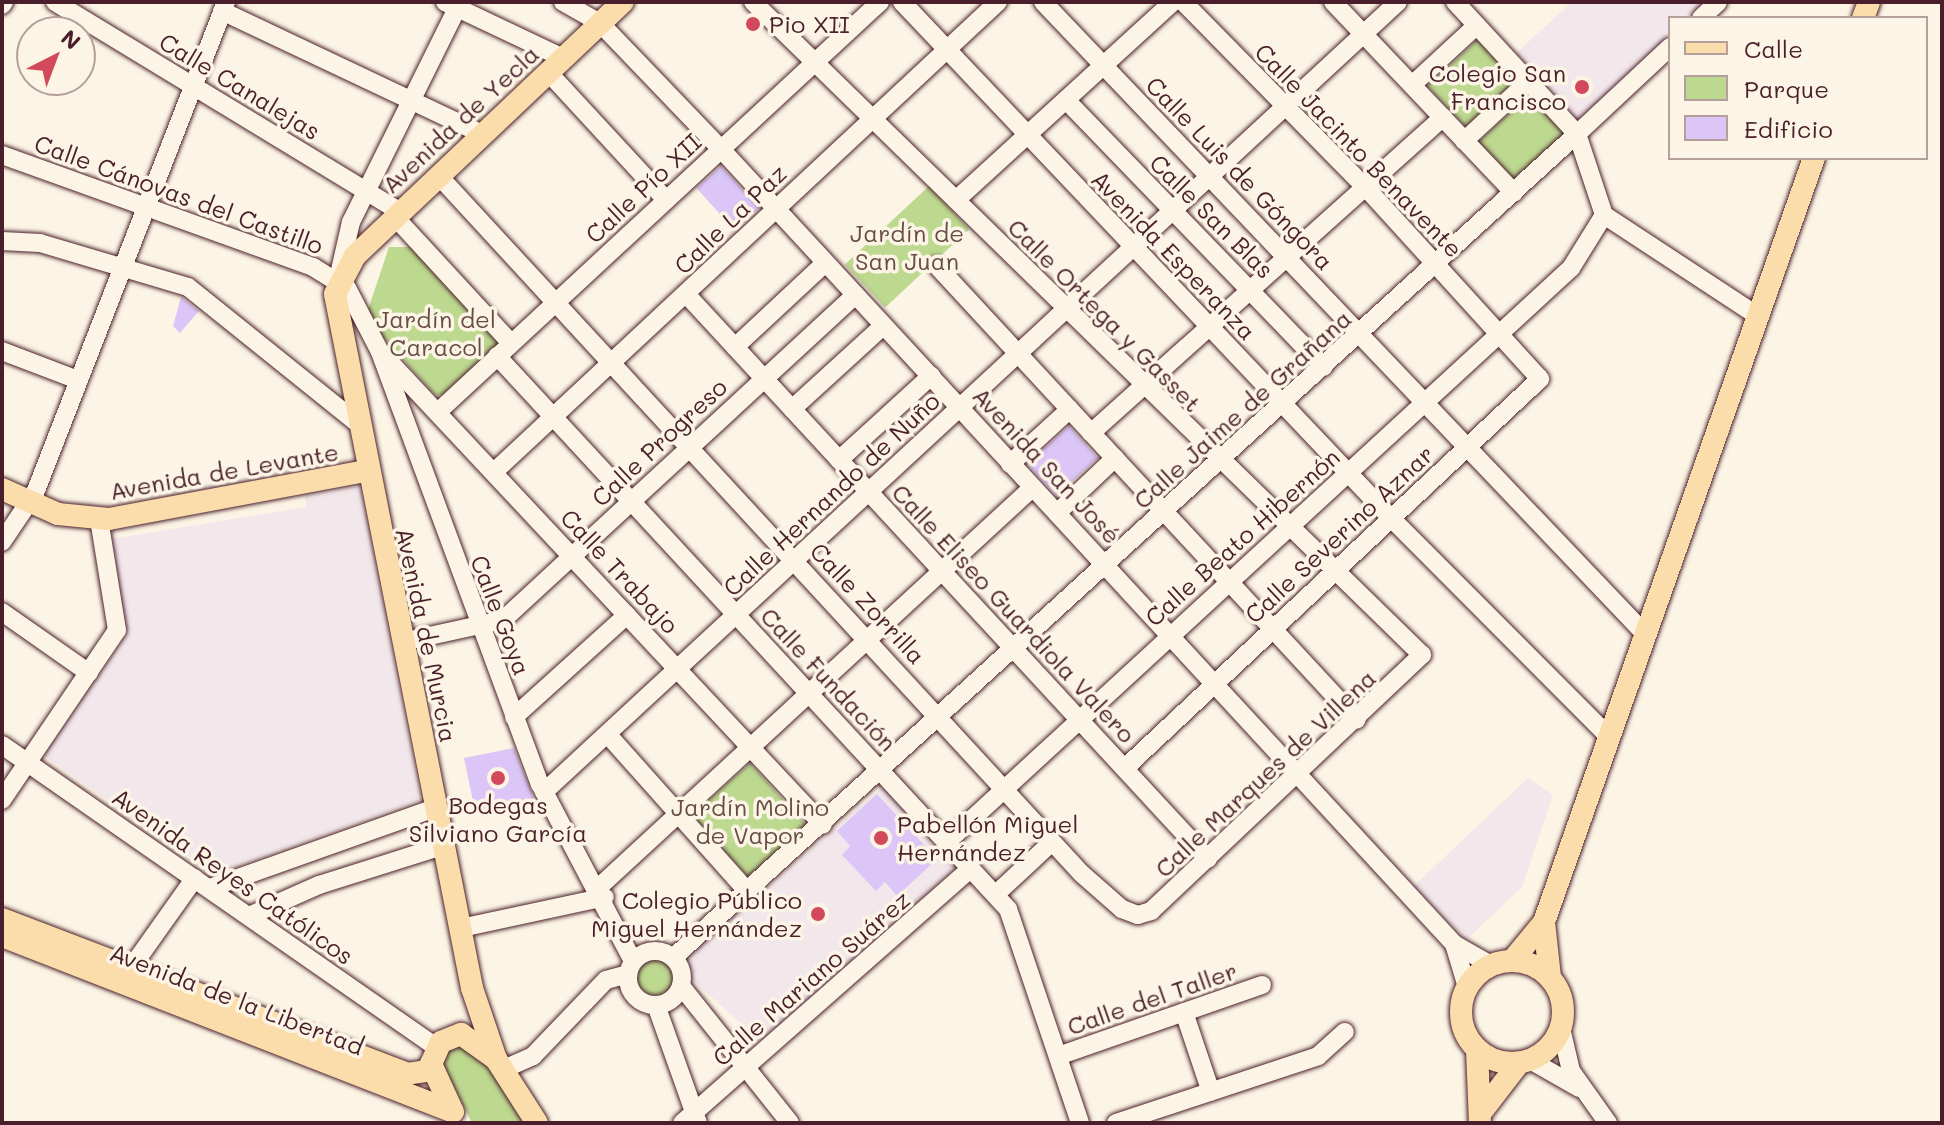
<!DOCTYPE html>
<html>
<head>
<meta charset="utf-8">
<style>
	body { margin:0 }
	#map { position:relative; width:1944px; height:1125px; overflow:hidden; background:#fcf5e5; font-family:Mali,sans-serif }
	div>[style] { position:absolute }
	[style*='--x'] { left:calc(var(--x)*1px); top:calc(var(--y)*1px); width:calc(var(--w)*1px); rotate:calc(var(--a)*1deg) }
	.built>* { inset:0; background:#f2e7ea }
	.green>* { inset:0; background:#bdd88f; transform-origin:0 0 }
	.round { border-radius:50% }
	.building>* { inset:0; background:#dcc6f7; transform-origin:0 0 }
	.roads { filter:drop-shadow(0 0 2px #4a1f2b) drop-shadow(0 0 2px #4a1f2b) }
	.minor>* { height:18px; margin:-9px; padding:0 9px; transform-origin:9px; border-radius:9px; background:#fcf5e5 }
	.minor>.ring { margin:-9px; padding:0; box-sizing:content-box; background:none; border:18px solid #fcf5e5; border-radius:50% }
	.major>* { height:22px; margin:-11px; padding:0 11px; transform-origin:11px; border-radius:11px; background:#faddab }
	.major>.ring { margin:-11px; padding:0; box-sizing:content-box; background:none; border:22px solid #faddab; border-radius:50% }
	.dots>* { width:22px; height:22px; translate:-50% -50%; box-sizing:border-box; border:4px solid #fcf5e5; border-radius:50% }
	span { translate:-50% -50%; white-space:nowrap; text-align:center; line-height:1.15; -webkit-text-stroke:7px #fcf5e5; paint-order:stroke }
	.poi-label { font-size:24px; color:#4a1f2b }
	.left { translate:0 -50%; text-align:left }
	.right { translate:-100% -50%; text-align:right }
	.street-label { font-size:24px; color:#4a1f2b }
	.park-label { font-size:24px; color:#674d44 }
	.frame { position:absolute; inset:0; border:4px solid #4a1f2b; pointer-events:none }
	.legend { position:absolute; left:1668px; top:16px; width:260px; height:144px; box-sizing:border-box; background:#fcf5e5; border:2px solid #b59f9b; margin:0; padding:10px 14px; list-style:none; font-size:24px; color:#4a1f2b }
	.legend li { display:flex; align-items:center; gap:16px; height:40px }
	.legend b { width:40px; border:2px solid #b59f9b }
	.north { position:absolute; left:16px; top:16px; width:80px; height:80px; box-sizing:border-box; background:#fcf5e5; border:2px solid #b59f9b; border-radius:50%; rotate:42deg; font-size:22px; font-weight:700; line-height:32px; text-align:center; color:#4a1f2b }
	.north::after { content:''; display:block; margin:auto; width:28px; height:36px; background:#d1495b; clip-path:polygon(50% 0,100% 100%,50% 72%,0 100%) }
</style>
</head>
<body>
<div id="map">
	<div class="built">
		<i style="clip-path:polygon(1572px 2px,1708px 2px,1691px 18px,1670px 18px,1670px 37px,1579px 120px,1516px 53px)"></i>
		<i style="clip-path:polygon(360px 486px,421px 800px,215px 874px,43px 755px,127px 635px,111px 539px,307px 507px,305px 496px)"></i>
		<i style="clip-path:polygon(1528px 778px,1553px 795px,1522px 887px,1466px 940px,1414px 886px)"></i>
		<i style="clip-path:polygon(883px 787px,954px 869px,762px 1042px,690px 978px,685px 957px)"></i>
	</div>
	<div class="green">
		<i style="left:1478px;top:39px;width:56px;height:69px;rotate:47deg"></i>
		<i style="left:1531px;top:93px;width:54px;height:72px;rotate:47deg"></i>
		<i style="left:929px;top:186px;width:59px;height:115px;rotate:47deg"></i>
		<i style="clip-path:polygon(389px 247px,414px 247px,500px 343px,444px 395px,435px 395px,374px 328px,368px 310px)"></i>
		<i style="left:750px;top:763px;width:85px;height:78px;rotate:48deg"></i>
		<i class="round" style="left:637px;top:959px;width:36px;height:36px"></i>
		<i style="clip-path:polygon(453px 1043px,482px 1055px,527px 1123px,472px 1123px,440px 1058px)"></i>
	</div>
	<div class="building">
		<i style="left:721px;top:166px;width:57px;height:33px;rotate:48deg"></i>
		<i style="clip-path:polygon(181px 297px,199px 311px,180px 333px,173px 326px)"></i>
		<i style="left:1069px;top:426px;width:43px;height:56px;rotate:48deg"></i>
		<i style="clip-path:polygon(514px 748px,534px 799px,475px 811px,464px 758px)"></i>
		<i style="clip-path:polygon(877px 794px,937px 859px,897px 896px,885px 882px,876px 891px,842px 855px,850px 846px,837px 831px)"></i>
	</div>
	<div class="roads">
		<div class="minor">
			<i style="--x:55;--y:2;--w:404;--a:31.3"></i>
			<i style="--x:445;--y:2;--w:131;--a:25.4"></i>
			<i style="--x:563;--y:2;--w:43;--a:29.6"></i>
			<i style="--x:600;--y:23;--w:175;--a:46.2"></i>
			<i style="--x:721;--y:149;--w:1081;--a:47.32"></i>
			<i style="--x:1454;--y:944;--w:43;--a:29.6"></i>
			<i style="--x:902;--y:2;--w:711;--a:46.54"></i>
			<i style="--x:1391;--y:518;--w:309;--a:45.1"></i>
			<i style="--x:1043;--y:2;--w:874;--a:46.39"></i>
			<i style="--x:1333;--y:2;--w:263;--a:46.5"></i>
			<i style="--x:2;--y:5;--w:4;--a:-56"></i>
			<i style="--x:222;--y:11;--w:288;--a:25.3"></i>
			<i style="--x:1701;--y:18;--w:23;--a:-43"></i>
			<i style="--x:548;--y:72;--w:174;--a:47.3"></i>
			<i style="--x:1412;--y:85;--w:88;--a:-42.7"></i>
			<i style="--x:1066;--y:100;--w:371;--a:46"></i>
			<i style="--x:1464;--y:141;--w:90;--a:-42.7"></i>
			<i style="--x:2;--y:155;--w:331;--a:19.8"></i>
			<i style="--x:313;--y:267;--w:40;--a:32"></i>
			<i style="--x:347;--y:288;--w:72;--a:62.7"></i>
			<i style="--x:380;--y:352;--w:461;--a:69.7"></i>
			<i style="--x:540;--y:784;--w:200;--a:62.3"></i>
			<i style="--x:438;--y:175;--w:950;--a:47.35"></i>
			<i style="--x:1082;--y:874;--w:53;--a:41.2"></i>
			<i style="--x:1122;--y:909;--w:17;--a:21"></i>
			<i style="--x:1138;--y:915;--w:14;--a:-17"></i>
			<i style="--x:1151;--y:911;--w:373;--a:-43.4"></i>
			<i style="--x:1422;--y:655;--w:935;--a:-135.69"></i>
			<i style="--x:956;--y:200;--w:294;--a:-42.4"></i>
			<i style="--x:1604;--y:215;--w:85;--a:-108.4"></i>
			<i style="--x:1577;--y:134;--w:127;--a:-43.1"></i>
			<i style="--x:395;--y:217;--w:171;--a:47.4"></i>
			<i style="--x:2;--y:241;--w:38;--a:3"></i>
			<i style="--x:40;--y:243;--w:154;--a:16.6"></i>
			<i style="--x:188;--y:287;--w:216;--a:38.8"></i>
			<i style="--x:937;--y:266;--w:618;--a:47.23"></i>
			<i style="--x:338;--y:279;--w:58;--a:-77.2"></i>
			<i style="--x:351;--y:222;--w:246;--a:-63.6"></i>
			<i style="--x:686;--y:294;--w:769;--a:47.27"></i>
			<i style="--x:735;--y:347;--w:123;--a:-43"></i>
			<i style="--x:2;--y:351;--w:81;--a:20.9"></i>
			<i style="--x:384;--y:356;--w:642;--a:46.89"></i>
			<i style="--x:497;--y:356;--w:753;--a:47.26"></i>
			<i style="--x:1008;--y:909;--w:226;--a:71.4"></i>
			<i style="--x:792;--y:409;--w:123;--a:-42.4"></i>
			<i style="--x:440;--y:410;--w:600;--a:-42.84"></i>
			<i style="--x:1091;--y:433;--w:473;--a:-41.9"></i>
			<i style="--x:839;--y:460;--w:125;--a:-42.4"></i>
			<i style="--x:1010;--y:464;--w:81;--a:-42.5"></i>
			<i style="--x:495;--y:471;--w:688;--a:-43"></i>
			<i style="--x:1057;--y:513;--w:80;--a:-43.5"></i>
			<i style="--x:2;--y:542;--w:59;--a:-56"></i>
			<i style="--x:35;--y:493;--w:527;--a:-68.74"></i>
			<i style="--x:2;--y:612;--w:106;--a:35"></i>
			<i style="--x:402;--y:642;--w:103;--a:-12.3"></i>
			<i style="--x:503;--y:620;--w:479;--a:-42.7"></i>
			<i style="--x:514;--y:717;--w:152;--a:-42.1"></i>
			<i style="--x:609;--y:736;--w:208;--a:48.3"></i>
			<i style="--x:2;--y:745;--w:529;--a:34.83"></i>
			<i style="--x:1125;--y:768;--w:569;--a:-43.15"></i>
			<i style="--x:1540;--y:379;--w:260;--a:-132.3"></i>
			<i style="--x:1365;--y:187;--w:260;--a:-134.5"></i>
			<i style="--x:544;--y:792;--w:1163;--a:-42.77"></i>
			<i style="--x:2;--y:800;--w:205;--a:-55.9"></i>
			<i style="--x:117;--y:630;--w:112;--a:-99.2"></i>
			<i style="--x:947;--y:842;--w:848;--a:-42.61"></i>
			<i style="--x:1571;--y:268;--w:62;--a:-58.1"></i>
			<i style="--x:1604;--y:215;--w:184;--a:33.3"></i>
			<i style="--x:599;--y:887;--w:589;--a:-42.66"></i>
			<i style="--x:210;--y:888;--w:241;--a:-19.6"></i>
			<i style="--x:996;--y:894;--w:76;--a:-42.9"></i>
			<i style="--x:249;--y:916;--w:77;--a:-23.9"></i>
			<i style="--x:319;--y:885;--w:132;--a:-17.6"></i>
			<i style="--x:461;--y:928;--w:147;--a:-12.1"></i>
			<i style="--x:1454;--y:944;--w:45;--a:73.2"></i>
			<i class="ring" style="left:628px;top:951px;width:36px;height:36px"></i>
			<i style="--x:674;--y:957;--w:1222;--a:-42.35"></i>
			<i style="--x:1577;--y:134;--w:180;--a:-132.7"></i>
			<i style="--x:131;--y:968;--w:110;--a:-54.6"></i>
			<i style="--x:681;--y:986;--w:175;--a:51.5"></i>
			<i style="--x:656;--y:1005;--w:125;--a:70.4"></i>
			<i style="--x:1184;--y:1012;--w:84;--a:71.4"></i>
			<i style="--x:1561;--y:1028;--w:44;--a:76.9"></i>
			<i style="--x:1571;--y:1071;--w:64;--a:54.6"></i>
			<i style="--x:1058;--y:1056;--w:216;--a:-19.2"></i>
			<i style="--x:1530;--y:1060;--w:56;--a:29.7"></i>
			<i style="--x:504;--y:1069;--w:32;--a:-24"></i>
			<i style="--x:533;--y:1056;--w:105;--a:-46.2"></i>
			<i style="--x:606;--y:980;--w:23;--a:-15"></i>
			<i style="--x:682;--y:1123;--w:385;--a:-41.4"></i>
			<i style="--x:1116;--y:1123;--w:213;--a:-18.3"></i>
			<i style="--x:1318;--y:1056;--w:36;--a:-42"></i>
		</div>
		<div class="major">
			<i style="--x:1863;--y:18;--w:17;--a:-69"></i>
			<i style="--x:2;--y:489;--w:61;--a:24.1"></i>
			<i style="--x:58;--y:514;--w:51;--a:5.6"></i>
			<i style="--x:109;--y:519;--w:261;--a:-10.6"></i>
			<i style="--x:2;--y:919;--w:434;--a:20.9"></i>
			<i style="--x:407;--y:1074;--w:25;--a:-9"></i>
			<i style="--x:1544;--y:922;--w:55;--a:83.8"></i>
			<i style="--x:2;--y:936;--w:484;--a:21.3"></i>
			<i style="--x:1512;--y:961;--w:50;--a:-50.6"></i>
			<i style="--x:1544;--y:922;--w:810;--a:-70.54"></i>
			<i class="ring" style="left:1461px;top:961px;width:80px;height:80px"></i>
			<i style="--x:1477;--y:1049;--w:74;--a:87.7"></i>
			<i style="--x:496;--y:1059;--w:75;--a:-108.7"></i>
			<i style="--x:472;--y:988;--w:707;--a:-101.17"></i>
			<i style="--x:335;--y:294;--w:43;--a:-62.2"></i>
			<i style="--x:355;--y:256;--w:369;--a:-43.5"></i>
			<i style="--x:1482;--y:1111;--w:61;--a:-52.4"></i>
			<i style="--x:453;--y:1112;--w:53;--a:-114.6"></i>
			<i style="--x:431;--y:1064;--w:24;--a:-66"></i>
			<i style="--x:441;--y:1042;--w:22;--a:-22"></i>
			<i style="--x:461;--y:1034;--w:43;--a:35.5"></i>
			<i style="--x:496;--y:1059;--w:76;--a:57.4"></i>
		</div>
	</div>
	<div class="dots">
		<i style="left:753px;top:24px;background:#d1495b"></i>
		<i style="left:1582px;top:87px;background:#d1495b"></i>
		<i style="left:498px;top:778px;background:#d1495b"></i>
		<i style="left:881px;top:838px;background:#d1495b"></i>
		<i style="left:818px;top:914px;background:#d1495b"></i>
	</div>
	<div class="poi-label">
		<span class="left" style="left:769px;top:24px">Pio XII</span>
		<span class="right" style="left:1566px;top:87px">Colegio San<br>Francisco</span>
		<span style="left:498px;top:819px">Bodegas<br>Silviano García</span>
		<span class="left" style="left:897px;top:838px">Pabellón Miguel<br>Hernández</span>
		<span class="right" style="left:802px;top:914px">Colegio Público<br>Miguel Hernández</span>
	</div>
	<div class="street-label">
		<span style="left:240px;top:86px;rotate:31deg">Calle Canalejas</span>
		<span style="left:460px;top:119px;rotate:-43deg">Avenida de Yecla</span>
		<span style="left:1359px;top:150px;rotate:46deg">Calle Jacinto Benavente</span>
		<span style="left:1240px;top:173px;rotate:46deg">Calle Luis de Góngora</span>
		<span style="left:643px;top:188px;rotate:-43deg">Calle Pío XII</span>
		<span style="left:179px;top:194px;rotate:20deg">Calle Cánovas del Castillo</span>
		<span style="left:1212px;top:216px;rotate:45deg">Calle San Blas</span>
		<span style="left:730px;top:219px;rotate:-44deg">Calle La Paz</span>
		<span style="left:1174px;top:255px;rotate:46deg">Avenida Esperanza</span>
		<span style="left:1105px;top:315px;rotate:45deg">Calle Ortega y Gasset</span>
		<span style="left:1242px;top:409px;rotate:-42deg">Calle Jaime de Grañana</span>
		<span style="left:659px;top:442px;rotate:-43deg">Calle Progreso</span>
		<span style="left:1047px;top:465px;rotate:47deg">Avenida San José</span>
		<span style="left:224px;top:471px;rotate:-10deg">Avenida de Levante</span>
		<span style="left:831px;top:494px;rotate:-43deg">Calle Hernando de Nuño</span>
		<span style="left:1339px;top:534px;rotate:-43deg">Calle Severino Aznar</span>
		<span style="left:1242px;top:537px;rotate:-42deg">Calle Beato Hibernón</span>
		<span style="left:620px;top:571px;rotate:47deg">Calle Trabajo</span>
		<span style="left:868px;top:603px;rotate:47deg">Calle Zorrilla</span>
		<span style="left:1014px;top:613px;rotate:47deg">Calle Eliseo Guardiola Valero</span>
		<span style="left:501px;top:615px;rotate:69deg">Calle Goya</span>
		<span style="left:427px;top:635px;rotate:78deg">Avenida de Murcia</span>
		<span style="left:829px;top:679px;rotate:47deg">Calle Fundación</span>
		<span style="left:1265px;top:773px;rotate:-43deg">Calle Marques de Villena</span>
		<span style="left:233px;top:876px;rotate:35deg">Avenida Reyes Católicos</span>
		<span style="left:811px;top:978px;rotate:-41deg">Calle Mariano Suárez</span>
		<span style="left:1152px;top:998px;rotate:-19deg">Calle del Taller</span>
		<span style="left:237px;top:999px;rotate:21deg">Avenida de la Libertad</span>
	</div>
	<div class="park-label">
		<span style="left:907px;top:247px">Jardín de<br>San Juan</span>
		<span style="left:436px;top:333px">Jardín del<br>Caracol</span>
		<span style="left:750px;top:821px">Jardín Molino<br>de Vapor</span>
	</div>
	<div class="frame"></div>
	<ul class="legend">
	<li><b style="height:10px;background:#faddab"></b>Calle</li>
	<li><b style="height:22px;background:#bdd88f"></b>Parque</li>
	<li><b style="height:22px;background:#dcc6f7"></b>Edificio</li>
	</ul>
	<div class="north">N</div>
</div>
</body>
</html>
